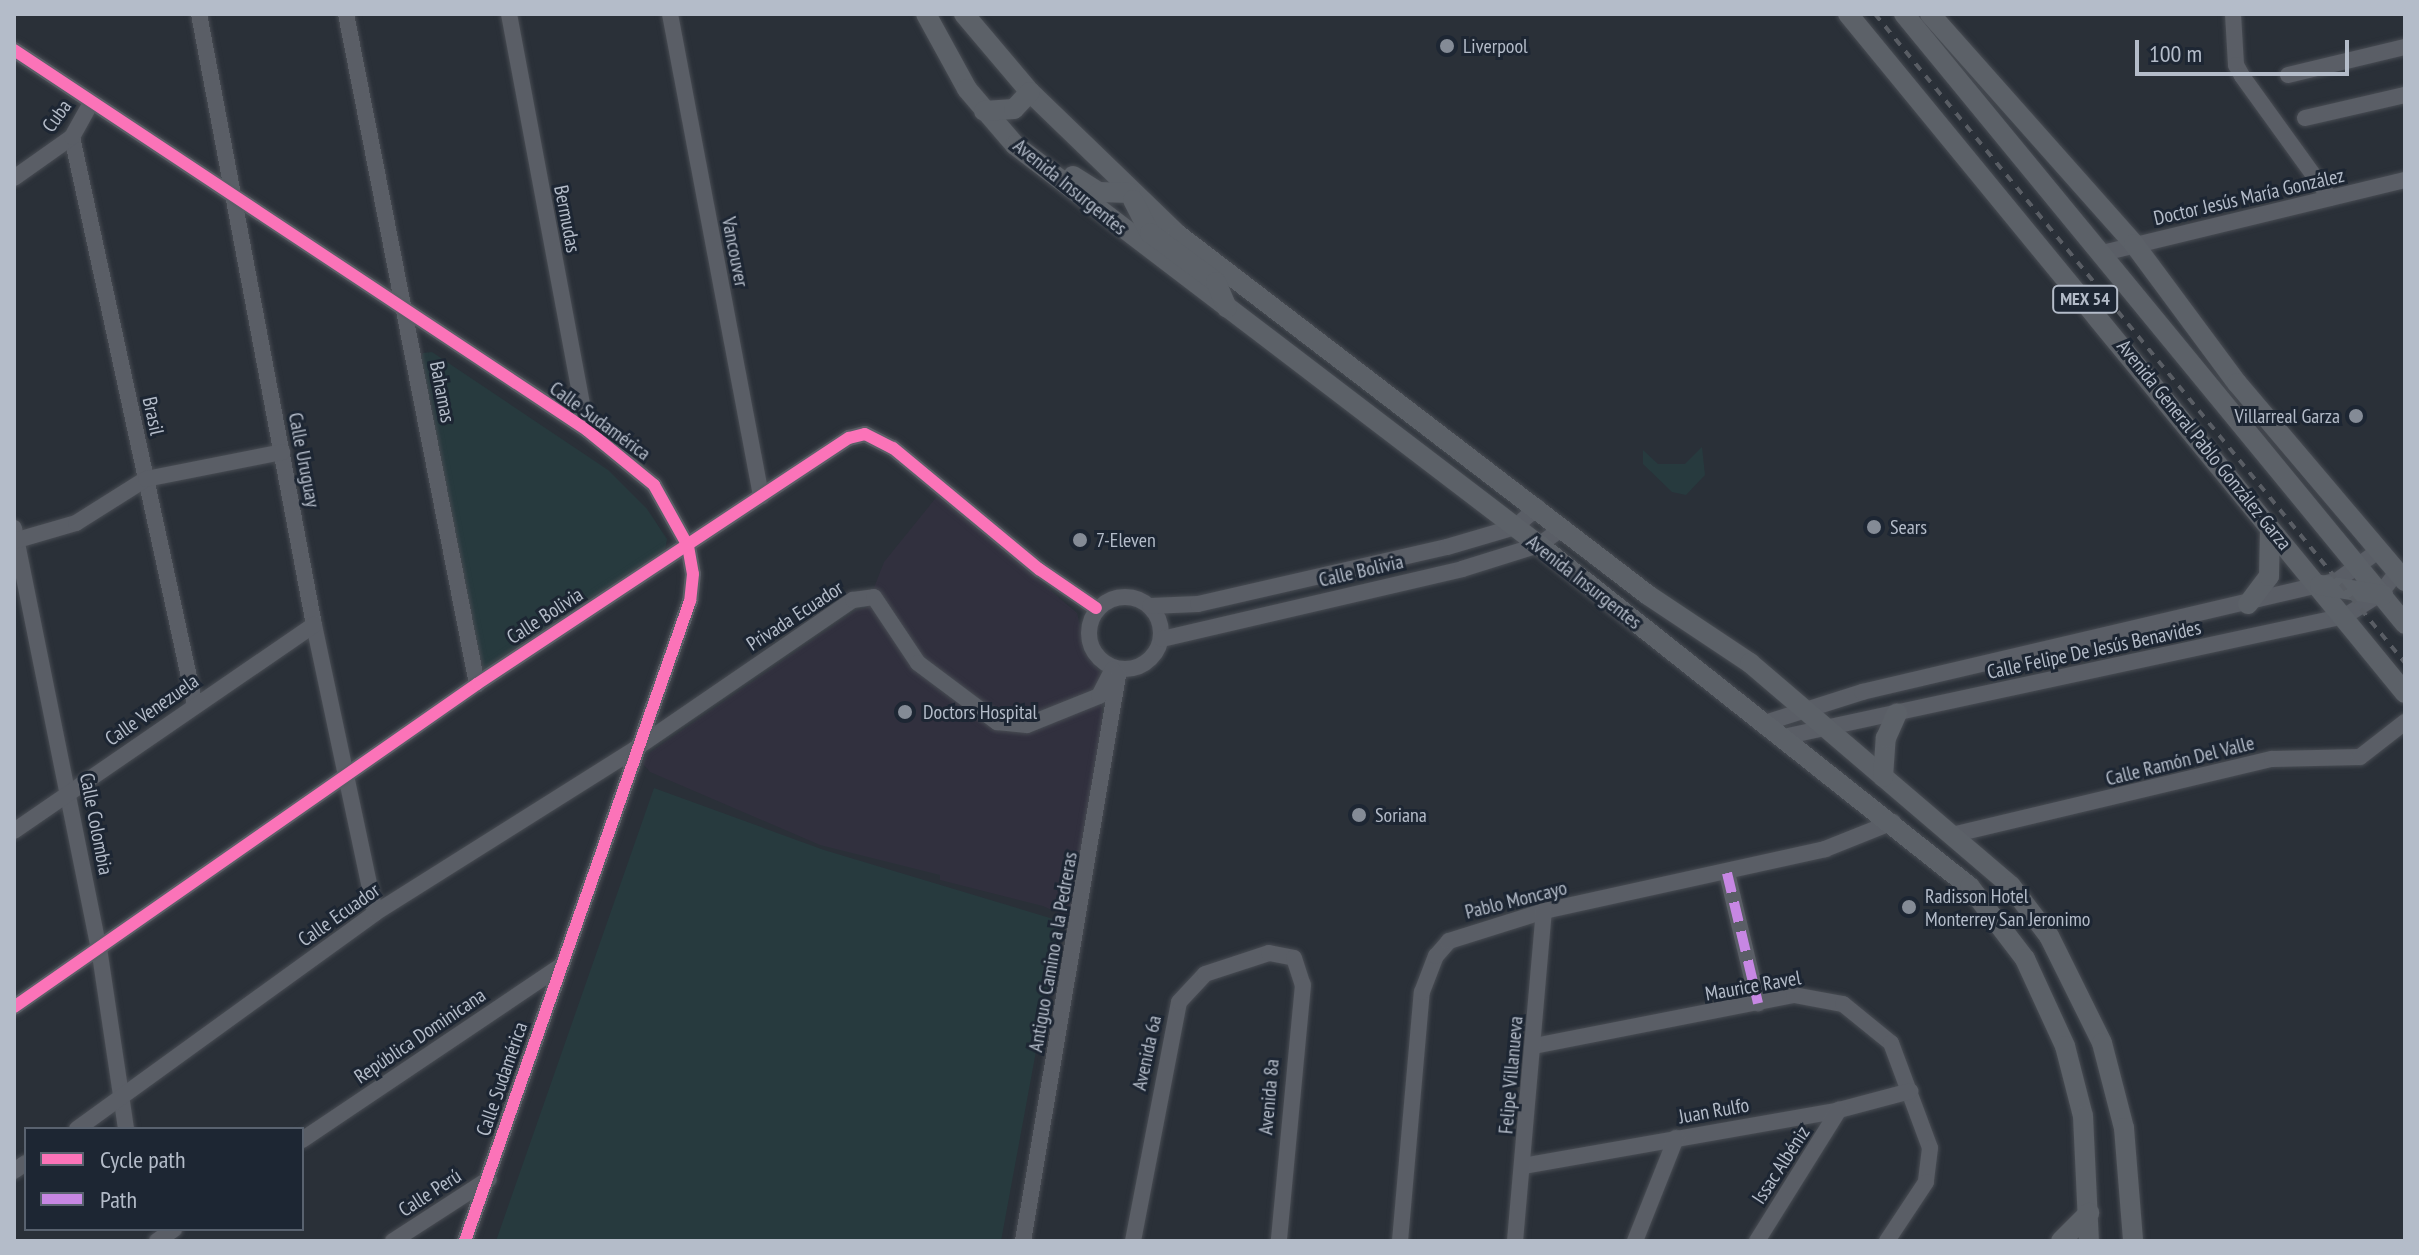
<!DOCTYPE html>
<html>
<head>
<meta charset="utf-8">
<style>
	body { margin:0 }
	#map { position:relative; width:2419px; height:1255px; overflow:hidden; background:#2a3038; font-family:"PT Sans Narrow",sans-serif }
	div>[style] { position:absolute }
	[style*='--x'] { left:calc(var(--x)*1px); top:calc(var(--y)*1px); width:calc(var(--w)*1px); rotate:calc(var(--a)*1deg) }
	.medical>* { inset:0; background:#31303e }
	.green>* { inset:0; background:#273a3e }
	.roads { filter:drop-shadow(0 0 2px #484c53) drop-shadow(0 0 2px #484c53) }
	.minor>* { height:16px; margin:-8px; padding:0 8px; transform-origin:8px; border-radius:8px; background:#5a5e66 }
	.minor>.ring { margin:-8px; padding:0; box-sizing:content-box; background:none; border:16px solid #5a5e66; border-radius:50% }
	.major>* { height:20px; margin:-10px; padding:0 10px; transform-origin:10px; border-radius:10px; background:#5c6168 }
	.rail>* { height:4px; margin-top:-2px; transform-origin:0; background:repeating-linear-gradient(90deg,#595d64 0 8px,transparent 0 16px) }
	.quiet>* { height:10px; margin-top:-5px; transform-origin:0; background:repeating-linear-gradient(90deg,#c787e3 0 20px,transparent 0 30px) }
	.cycleway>* { height:12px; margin:-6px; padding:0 6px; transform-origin:6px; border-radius:6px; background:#fb73b8 }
	.dots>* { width:22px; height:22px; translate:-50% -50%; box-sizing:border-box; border:4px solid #1d2633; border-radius:50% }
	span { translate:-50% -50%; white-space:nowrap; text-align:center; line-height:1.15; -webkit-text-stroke:6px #1d2633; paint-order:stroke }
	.shield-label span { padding:2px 6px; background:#1d2633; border:2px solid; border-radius:6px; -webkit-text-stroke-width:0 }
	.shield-label { font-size:18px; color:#b4bcc9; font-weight:700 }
	.poi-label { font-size:20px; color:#b4bcc9 }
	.left { translate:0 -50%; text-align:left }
	.right { translate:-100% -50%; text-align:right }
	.street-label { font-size:20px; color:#b4bcc9 }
	.frame { position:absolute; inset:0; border:16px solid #b4bcc9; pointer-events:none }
	.legend { position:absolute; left:24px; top:1127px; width:280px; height:104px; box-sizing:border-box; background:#1d2633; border:2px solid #59626f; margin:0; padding:10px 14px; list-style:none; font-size:24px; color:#b4bcc9 }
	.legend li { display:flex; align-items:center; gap:16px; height:40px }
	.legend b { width:40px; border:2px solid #59626f }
	.scale { position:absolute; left:2135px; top:40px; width:214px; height:36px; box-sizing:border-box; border:4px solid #b4bcc9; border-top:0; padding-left:10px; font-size:24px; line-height:28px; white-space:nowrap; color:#b4bcc9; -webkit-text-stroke:6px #1d2633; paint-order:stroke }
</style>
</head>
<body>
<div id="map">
	<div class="medical">
		<i style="clip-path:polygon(939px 494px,1077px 613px,1087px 653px,1103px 677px,1101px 747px,1078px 923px,1043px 906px,940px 880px,940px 875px,820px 845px,650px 772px,643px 764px,645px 756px,856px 610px,866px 608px,884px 562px)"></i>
	</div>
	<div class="green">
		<i style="clip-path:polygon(432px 352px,608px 470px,647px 509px,667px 539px,665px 551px,483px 672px,419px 362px,423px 353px)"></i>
		<i style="clip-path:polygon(1702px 447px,1705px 475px,1686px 495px,1672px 492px,1643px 464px,1643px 450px,1658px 464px,1685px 464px)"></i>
		<i style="clip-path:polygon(654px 788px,824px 850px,1060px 921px,1001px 1241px,496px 1241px)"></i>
	</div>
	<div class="roads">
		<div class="minor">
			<i style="--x:199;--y:14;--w:622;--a:79.34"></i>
			<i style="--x:314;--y:625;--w:294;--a:78"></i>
			<i style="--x:346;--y:14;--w:683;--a:78.94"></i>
			<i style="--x:509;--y:14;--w:423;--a:79.4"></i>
			<i style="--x:670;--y:14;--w:491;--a:79.3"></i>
			<i style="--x:2233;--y:14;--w:51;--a:86.6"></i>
			<i style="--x:2236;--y:65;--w:13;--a:61"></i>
			<i style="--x:2242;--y:76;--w:150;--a:54.2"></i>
			<i style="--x:14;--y:50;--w:688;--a:33.55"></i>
			<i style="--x:587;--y:430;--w:87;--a:39.4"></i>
			<i style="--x:654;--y:485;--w:70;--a:60.9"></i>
			<i style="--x:688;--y:546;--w:28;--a:80"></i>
			<i style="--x:693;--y:574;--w:27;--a:96"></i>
			<i style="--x:690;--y:601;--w:678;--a:109.37"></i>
			<i style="--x:2288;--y:75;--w:120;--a:-13.5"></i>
			<i style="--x:2305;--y:118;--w:103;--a:-13"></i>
			<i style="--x:72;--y:137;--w:581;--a:77.78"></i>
			<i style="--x:14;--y:178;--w:71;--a:-35.3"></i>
			<i style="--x:72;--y:137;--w:38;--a:-61"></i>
			<i style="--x:2103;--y:253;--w:311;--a:-13.6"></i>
			<i style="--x:14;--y:528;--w:429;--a:78.6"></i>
			<i style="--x:99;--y:948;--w:183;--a:81.5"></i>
			<i style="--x:14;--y:541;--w:65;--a:-16.2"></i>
			<i style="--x:76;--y:523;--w:83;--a:-32.2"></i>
			<i style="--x:146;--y:479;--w:139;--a:-11.2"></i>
			<i class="ring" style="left:1089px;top:597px;width:56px;height:56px"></i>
			<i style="--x:1150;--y:606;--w:48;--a:-2.4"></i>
			<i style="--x:1198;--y:604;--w:255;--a:-12.9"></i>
			<i style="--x:1447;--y:547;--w:71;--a:-16.4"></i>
			<i style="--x:1515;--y:527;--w:30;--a:-41"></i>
			<i style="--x:1162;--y:639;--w:308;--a:-13.1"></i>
			<i style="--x:1462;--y:569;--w:81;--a:-17.3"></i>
			<i style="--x:1539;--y:545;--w:29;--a:-36"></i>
			<i style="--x:1765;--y:723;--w:102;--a:-17.7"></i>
			<i style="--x:1862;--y:692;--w:489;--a:-13.2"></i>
			<i style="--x:2338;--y:580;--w:49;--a:-35.9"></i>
			<i style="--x:1783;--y:737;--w:575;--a:-12.15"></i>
			<i style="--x:2345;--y:616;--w:41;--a:-32.2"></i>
			<i style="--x:2380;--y:594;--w:28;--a:-52"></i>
			<i style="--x:14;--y:831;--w:364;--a:-34.5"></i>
			<i style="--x:1956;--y:834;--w:325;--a:-13.4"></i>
			<i style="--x:2272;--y:759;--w:88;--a:-1.3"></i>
			<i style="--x:2360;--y:757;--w:57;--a:-37.9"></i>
			<i style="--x:1727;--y:873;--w:134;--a:76.6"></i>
			<i style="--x:14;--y:1007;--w:565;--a:-34.9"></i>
			<i style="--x:477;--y:684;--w:446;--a:-33.5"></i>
			<i style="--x:849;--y:438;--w:16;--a:-14"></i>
			<i style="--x:865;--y:434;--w:31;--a:27"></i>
			<i style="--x:893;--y:448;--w:190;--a:39.7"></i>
			<i style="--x:1039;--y:569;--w:69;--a:34.4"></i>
			<i style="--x:1534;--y:1046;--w:265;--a:-11.1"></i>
			<i style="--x:1794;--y:995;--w:50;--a:10.4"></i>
			<i style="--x:1843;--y:1004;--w:62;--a:39.1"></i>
			<i style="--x:1891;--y:1043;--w:112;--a:69.6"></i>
			<i style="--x:1930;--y:1148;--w:34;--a:97"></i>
			<i style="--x:1926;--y:1182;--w:71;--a:123.5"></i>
			<i style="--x:77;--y:1129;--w:368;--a:-35.9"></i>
			<i style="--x:375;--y:913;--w:307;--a:-32.2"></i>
			<i style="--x:635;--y:749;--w:264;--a:-34.4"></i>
			<i style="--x:853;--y:600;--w:21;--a:-8"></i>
			<i style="--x:874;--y:597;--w:79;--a:56.3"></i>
			<i style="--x:918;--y:663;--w:99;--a:36.8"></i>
			<i style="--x:997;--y:722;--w:30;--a:6"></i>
			<i style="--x:1027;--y:725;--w:78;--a:-21.9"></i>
			<i style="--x:1099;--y:696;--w:30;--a:-63"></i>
			<i style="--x:302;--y:1140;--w:312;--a:-33.9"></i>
			<i style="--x:1523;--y:1166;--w:321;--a:-10"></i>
			<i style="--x:1839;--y:1110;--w:74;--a:-14.8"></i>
			<i style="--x:14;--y:1171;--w:14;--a:-34"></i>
			<i style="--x:157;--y:1241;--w:21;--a:-35"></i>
			<i style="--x:393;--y:1241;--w:114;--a:-32.9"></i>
			<i style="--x:1023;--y:1241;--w:574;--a:-80.47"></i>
			<i style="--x:1133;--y:1241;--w:243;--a:-79.1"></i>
			<i style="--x:1179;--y:1002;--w:38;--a:-47"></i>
			<i style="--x:1205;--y:974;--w:67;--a:-18.2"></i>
			<i style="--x:1269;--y:953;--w:25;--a:11"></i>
			<i style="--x:1294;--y:958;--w:28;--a:72"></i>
			<i style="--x:1303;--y:985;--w:257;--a:95.4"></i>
			<i style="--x:1400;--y:1241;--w:250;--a:-85"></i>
			<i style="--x:1422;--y:992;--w:39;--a:-69"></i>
			<i style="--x:1436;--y:956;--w:20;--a:-49"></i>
			<i style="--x:1449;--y:941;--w:100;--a:-17.5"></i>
			<i style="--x:1544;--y:911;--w:288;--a:-12.4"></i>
			<i style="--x:1825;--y:849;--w:73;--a:-21.7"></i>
			<i style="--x:1515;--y:1241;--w:331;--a:-85"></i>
			<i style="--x:1635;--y:1241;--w:111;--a:-68.3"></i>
			<i style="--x:1757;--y:1241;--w:155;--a:-58"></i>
		</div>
		<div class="major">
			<i style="--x:926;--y:14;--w:85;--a:61.3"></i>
			<i style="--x:967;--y:89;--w:74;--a:49.4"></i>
			<i style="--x:1015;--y:145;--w:659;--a:37.36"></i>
			<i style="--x:1539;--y:545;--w:550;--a:38.43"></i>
			<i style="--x:1970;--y:887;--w:91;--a:52.6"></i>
			<i style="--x:2025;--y:959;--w:96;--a:65.3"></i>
			<i style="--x:2065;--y:1046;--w:72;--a:75.6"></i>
			<i style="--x:2083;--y:1116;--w:125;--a:87.3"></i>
			<i style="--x:964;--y:14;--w:102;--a:49.8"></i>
			<i style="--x:1030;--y:92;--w:204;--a:44"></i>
			<i style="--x:1177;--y:234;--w:593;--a:37.47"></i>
			<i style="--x:1648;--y:595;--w:123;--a:33.7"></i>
			<i style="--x:1750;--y:663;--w:343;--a:40.5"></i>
			<i style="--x:2011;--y:886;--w:63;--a:52.8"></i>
			<i style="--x:2049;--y:936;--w:119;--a:63.6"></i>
			<i style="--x:2102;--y:1043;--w:88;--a:75.5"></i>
			<i style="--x:2124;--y:1128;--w:113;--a:85.4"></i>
			<i style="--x:1848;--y:14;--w:878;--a:50.64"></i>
			<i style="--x:1904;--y:14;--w:789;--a:50.6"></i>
			<i style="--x:1930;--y:14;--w:307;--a:48.4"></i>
			<i style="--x:2134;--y:244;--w:173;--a:53.5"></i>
			<i style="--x:2237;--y:383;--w:260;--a:49.7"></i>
			<i style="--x:984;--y:111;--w:30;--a:-4"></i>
			<i style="--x:1014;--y:109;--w:23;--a:-47"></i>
			<i style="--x:1073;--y:176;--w:31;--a:32"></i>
			<i style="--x:1099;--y:192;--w:31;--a:2"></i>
			<i style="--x:1133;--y:200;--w:37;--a:63"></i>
			<i style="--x:1150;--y:233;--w:82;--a:36.6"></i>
			<i style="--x:1216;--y:282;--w:28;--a:67"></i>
			<i style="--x:2320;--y:585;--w:64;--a:9"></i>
			<i style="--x:2248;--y:604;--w:35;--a:-53"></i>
			<i style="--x:2269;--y:576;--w:46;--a:-88.8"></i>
			<i style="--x:1883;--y:777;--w:39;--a:-86"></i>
			<i style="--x:1886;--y:738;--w:27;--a:-66"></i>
			<i style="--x:2061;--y:1241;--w:40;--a:-45"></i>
		</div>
	</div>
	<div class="rail">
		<i style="--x:1875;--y:14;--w:838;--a:50.76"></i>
	</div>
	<div class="quiet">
		<i style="--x:1727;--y:873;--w:134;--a:76.6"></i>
	</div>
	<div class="cycleway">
		<i style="--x:14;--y:50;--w:688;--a:33.55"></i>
		<i style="--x:587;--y:430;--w:87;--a:39.4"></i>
		<i style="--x:654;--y:485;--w:70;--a:60.9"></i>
		<i style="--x:688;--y:546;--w:28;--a:80"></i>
		<i style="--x:693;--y:574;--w:27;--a:96"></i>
		<i style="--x:690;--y:601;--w:678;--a:109.37"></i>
		<i style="--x:14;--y:1007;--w:565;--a:-34.9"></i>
		<i style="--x:477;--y:684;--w:446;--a:-33.5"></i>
		<i style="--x:849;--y:438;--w:16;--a:-14"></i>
		<i style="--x:865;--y:434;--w:31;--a:27"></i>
		<i style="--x:893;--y:448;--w:190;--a:39.7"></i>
		<i style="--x:1039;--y:569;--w:69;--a:34.4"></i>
	</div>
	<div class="dots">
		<i style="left:1447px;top:46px;background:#848b96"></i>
		<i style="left:2356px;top:416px;background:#848b96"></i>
		<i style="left:1874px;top:527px;background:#848b96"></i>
		<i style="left:1080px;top:540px;background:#848b96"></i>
		<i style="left:905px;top:712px;background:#848b96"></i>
		<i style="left:1359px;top:815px;background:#848b96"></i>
		<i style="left:1909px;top:907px;background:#848b96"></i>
	</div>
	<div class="shield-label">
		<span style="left:2085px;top:299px">MEX 54</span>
	</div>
	<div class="poi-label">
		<span class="left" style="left:1463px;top:46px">Liverpool</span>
		<span class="right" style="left:2340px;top:416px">Villarreal Garza</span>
		<span class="left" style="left:1890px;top:527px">Sears</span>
		<span class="left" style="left:1096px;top:540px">7-Eleven</span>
		<span class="left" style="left:923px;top:712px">Doctors Hospital</span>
		<span class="left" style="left:1375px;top:815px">Soriana</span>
		<span class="left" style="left:1925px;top:908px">Radisson Hotel<br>Monterrey San Jeronimo</span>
	</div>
	<div class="street-label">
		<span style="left:57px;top:116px;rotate:-54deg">Cuba</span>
		<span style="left:1070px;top:187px;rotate:39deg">Avenida Insurgentes</span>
		<span style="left:2249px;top:197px;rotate:-13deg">Doctor Jesús María González</span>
		<span style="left:567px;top:219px;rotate:79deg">Bermudas</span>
		<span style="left:735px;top:252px;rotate:79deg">Vancouver</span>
		<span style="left:442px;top:392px;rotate:79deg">Bahamas</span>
		<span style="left:153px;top:416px;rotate:78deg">Brasil</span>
		<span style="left:600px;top:421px;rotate:36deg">Calle Sudamérica</span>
		<span style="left:2204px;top:445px;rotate:51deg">Avenida General Pablo González Garza</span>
		<span style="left:304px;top:460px;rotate:79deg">Calle Uruguay</span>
		<span style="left:1361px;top:571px;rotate:-13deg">Calle Bolivia</span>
		<span style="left:1584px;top:582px;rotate:38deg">Avenida Insurgentes</span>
		<span style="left:545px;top:616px;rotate:-33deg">Calle Bolivia</span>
		<span style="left:795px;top:616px;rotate:-33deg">Privada Ecuador</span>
		<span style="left:2094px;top:650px;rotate:-12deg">Calle Felipe De Jesús Benavides</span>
		<span style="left:152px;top:710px;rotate:-35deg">Calle Venezuela</span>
		<span style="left:2180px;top:761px;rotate:-14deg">Calle Ramón Del Valle</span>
		<span style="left:96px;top:824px;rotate:79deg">Calle Colombia</span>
		<span style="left:1516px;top:900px;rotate:-14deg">Pablo Moncayo</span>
		<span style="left:339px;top:915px;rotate:-35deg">Calle Ecuador</span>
		<span style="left:1053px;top:952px;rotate:-80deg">Antiguo Camino a la Pedreras</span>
		<span style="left:1753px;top:986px;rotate:-10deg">Maurice Ravel</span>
		<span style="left:420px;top:1036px;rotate:-34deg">República Dominicana</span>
		<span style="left:1147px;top:1053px;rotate:-78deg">Avenida 6a</span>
		<span style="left:1511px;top:1075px;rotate:-85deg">Felipe Villanueva</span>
		<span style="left:502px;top:1079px;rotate:-71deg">Calle Sudamérica</span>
		<span style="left:1269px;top:1097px;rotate:-85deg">Avenida 8a</span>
		<span style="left:1714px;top:1111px;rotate:-10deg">Juan Rulfo</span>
		<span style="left:1781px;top:1165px;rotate:-57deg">Issac Albéniz</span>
		<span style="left:430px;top:1193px;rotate:-33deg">Calle Perú</span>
	</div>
	<div class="frame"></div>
	<ul class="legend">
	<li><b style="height:10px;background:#fb73b8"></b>Cycle path</li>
	<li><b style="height:10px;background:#c787e3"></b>Path</li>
	</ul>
	<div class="scale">100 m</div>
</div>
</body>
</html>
